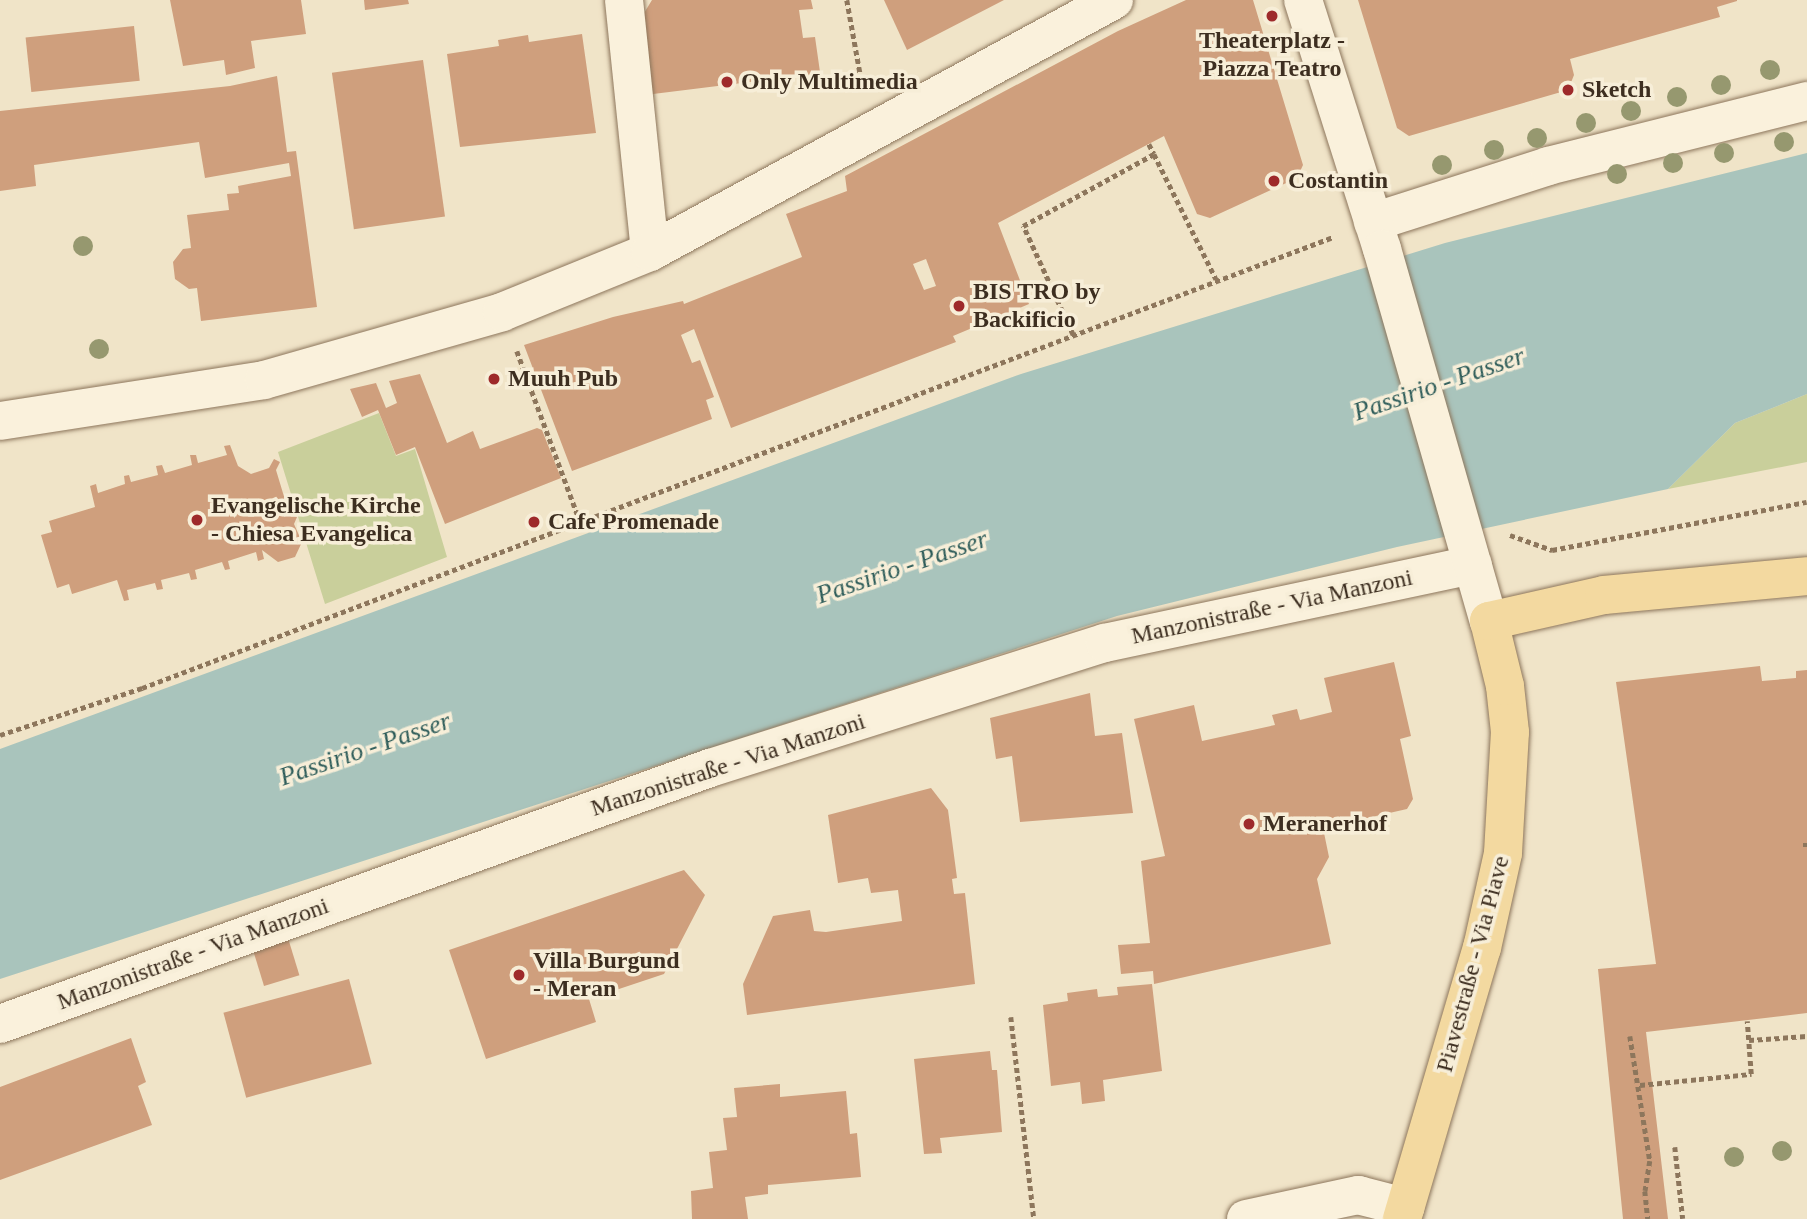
<!DOCTYPE html>
<html>
<head>
<meta charset="utf-8">
<style>
	body { margin:0 }
	#map { position:relative; width:1807px; height:1219px; overflow:hidden; background:#f0e4c8; font-family:"Times New Roman",serif }
	div>[style] { position:absolute }
	[style*='--x'] { left:calc(var(--x)*1px); top:calc(var(--y)*1px); width:calc(var(--w)*1px); rotate:calc(var(--a)*1deg) }
	.green>* { inset:0; background:#c9cf9b }
	.water>* { inset:0; background:#a9c4bc }
	.building>* { inset:0; background:#cf9f7d; transform-origin:0 0 }
	.path>* { height:4.5px; margin-top:-2.25px; transform-origin:0; background:repeating-linear-gradient(90deg,#8d765c 0 5px,transparent 0 8.5px) }
	.roads { filter:drop-shadow(0 0 2px #8d765c) drop-shadow(0 0 2px #8d765c) }
	.street>* { height:38px; margin:-19px; padding:0 19px; transform-origin:19px; border-radius:19px; background:#faf1dc }
	.secondary>* { height:38px; margin:-19px; padding:0 19px; transform-origin:19px; border-radius:19px; background:#faf1dc }
	.primary>* { height:38px; margin:-19px; padding:0 19px; transform-origin:19px; border-radius:19px; background:#f3d9a0 }
	.trees>* { width:20px; height:20px; margin:-10px; border-radius:50%; background:#96986f }
	.dots>* { width:19px; height:19px; translate:-50% -50%; box-sizing:border-box; border:4px solid #f7eed8; border-radius:50% }
	span { translate:-50% -50%; white-space:nowrap; text-align:center; line-height:1.15; -webkit-text-stroke:7px #f7eed8; paint-order:stroke }
	.poi-label { font-size:24px; color:#3d2e20; font-weight:700 }
	.left { translate:0 -50%; text-align:left }
	.street-label { font-size:24px; color:#3d2e20 }
	.water-label { font-size:26px; color:#2f5d5a; font-style:italic }
</style>
</head>
<body>
<div id="map">
	<div class="green">
		<i style="clip-path:polygon(1807px 394px,1807px 462px,1668px 489px,1735px 423px)"></i>
		<i style="clip-path:polygon(379px 413px,396px 456px,415px 449px,447px 557px,325px 604px,278px 452px)"></i>
	</div>
	<div class="water">
		<i style="clip-path:polygon(1807px 153px,1807px 394px,1735px 423px,1668px 489px,1397px 547px,1117px 616px,0 979px,0 749px,1021px 374px,1445px 243px)"></i>
	</div>
	<div class="building">
		<i style="clip-path:polygon(170px 0,301px 0,306px 34px,251px 41px,255px 68px,226px 75px,224px 60px,183px 66px)"></i>
		<i style="clip-path:polygon(364px 0,408px 0,409px 4px,365px 10px)"></i>
		<i style="clip-path:polygon(652px 0,811px 0,813px 9px,799px 10px,803px 38px,815px 37px,821px 79px,808px 81px,807px 75px,645px 95px,638px 23px)"></i>
		<i style="clip-path:polygon(884px 0,1004px 0,907px 50px)"></i>
		<i style="clip-path:polygon(evenodd,1186px 0,1253px 0,1303px 165px,1297px 178px,1210px 218px,1197px 214px,1164px 136px,998px 223px,1029px 304px,953px 336px,956px 342px,731px 428px,694px 329px,681px 335px,692px 363px,700px 360px,714px 397px,706px 400px,712px 419px,572px 471px,524px 345px,613px 317px,683px 301px,684px 304px,802px 257px,786px 214px,847px 191px,845px 176px,1118px 31px,1186px 0,926px 259px,936px 286px,924px 290px,913px 264px,926px 259px)"></i>
		<i style="clip-path:polygon(1358px 0,1737px 0,1737px 1px,1717px 7px,1720px 17px,1570px 59px,1574px 75px,1568px 90px,1409px 136px,1397px 128px)"></i>
		<i style="left:134px;top:26px;width:55px;height:109px;rotate:84deg"></i>
		<i style="clip-path:polygon(582px 34px,596px 133px,460px 147px,447px 54px,499px 46px,498px 40px,528px 35px,529px 42px)"></i>
		<i style="left:423px;top:60px;width:158px;height:92px;rotate:82deg"></i>
		<i style="clip-path:polygon(277px 76px,287px 152px,296px 151px,317px 307px,201px 321px,197px 288px,189px 289px,175px 279px,173px 262px,183px 249px,191px 248px,187px 215px,229px 210px,227px 194px,239px 193px,238px 186px,291px 176px,289px 163px,205px 178px,199px 142px,34px 165px,36px 186px,0 191px,0 111px,230px 86px)"></i>
		<i style="clip-path:polygon(420px 374px,447px 443px,473px 431px,480px 449px,537px 428px,542px 430px,561px 478px,445px 524px,415px 447px,396px 455px,378px 410px,362px 417px,350px 389px,376px 383px,386px 408px,397px 403px,389px 381px)"></i>
		<i style="clip-path:polygon(230px 445px,238px 466px,251px 474px,269px 468px,274px 459px,280px 462px,276px 470px,289px 513px,297px 517px,294px 524px,302px 542px,295px 557px,278px 562px,262px 550px,264px 559px,258px 561px,256px 552px,228px 561px,230px 569px,225px 570px,222px 562px,195px 570px,197px 579px,191px 580px,189px 573px,161px 580px,163px 589px,157px 590px,155px 583px,127px 590px,129px 600px,124px 601px,117px 580px,72px 594px,69px 584px,57px 588px,41px 535px,52px 532px,49px 521px,95px 507px,90px 486px,96px 484px,98px 493px,125px 484px,124px 476px,129px 475px,131px 482px,158px 475px,156px 466px,162px 465px,165px 473px,192px 465px,190px 455px,196px 455px,198px 463px,227px 455px,224px 446px)"></i>
		<i style="clip-path:polygon(1394px 662px,1411px 736px,1400px 739px,1413px 799px,1407px 809px,1323px 828px,1329px 857px,1317px 879px,1331px 944px,1154px 984px,1153px 971px,1121px 974px,1118px 945px,1150px 943px,1141px 861px,1165px 856px,1134px 719px,1194px 705px,1202px 741px,1275px 725px,1272px 715px,1297px 709px,1300px 720px,1332px 712px,1324px 678px)"></i>
		<i style="clip-path:polygon(1760px 666px,1762px 681px,1796px 678px,1796px 671px,1807px 670px,1807px 1013px,1646px 1032px,1668px 1219px,1623px 1219px,1598px 969px,1656px 964px,1616px 682px)"></i>
		<i style="clip-path:polygon(1090px 693px,1095px 736px,1122px 733px,1133px 813px,1020px 822px,1012px 756px,996px 759px,990px 718px)"></i>
		<i style="clip-path:polygon(931px 788px,948px 810px,957px 878px,952px 879px,954px 894px,965px 893px,975px 984px,747px 1015px,743px 984px,773px 916px,810px 910px,814px 931px,826px 932px,902px 921px,898px 890px,871px 893px,868px 878px,838px 883px,828px 815px)"></i>
		<i style="clip-path:polygon(684px 870px,705px 895px,664px 974px,589px 999px,596px 1022px,486px 1059px,449px 950px)"></i>
		<i style="left:288px;top:938px;width:39px;height:37px;rotate:73deg"></i>
		<i style="left:349px;top:979px;width:88px;height:130px;rotate:75deg"></i>
		<i style="clip-path:polygon(1152px 984px,1162px 1071px,1103px 1080px,1105px 1101px,1082px 1104px,1080px 1082px,1051px 1086px,1043px 1005px,1068px 1001px,1067px 993px,1097px 989px,1098px 997px,1118px 995px,1117px 987px)"></i>
		<i style="clip-path:polygon(131px 1038px,146px 1082px,138px 1086px,152px 1125px,0 1180px,0 1087px)"></i>
		<i style="clip-path:polygon(990px 1051px,992px 1070px,997px 1070px,1002px 1132px,940px 1138px,942px 1153px,924px 1154px,914px 1059px)"></i>
		<i style="clip-path:polygon(780px 1084px,780px 1097px,846px 1091px,850px 1134px,857px 1133px,861px 1177px,768px 1185px,768px 1194px,745px 1197px,748px 1219px,692px 1219px,691px 1191px,713px 1188px,709px 1152px,727px 1150px,723px 1118px,737px 1117px,734px 1088px)"></i>
	</div>
	<div class="path">
		<i style="--x:847;--y:0;--w:90;--a:79.8"></i>
		<i style="--x:1149;--y:144;--w:11;--a:63"></i>
		<i style="--x:1073;--y:335;--w:120;--a:-114.6"></i>
		<i style="--x:1023;--y:226;--w:149;--a:-28.8"></i>
		<i style="--x:1154;--y:154;--w:140;--a:63.6"></i>
		<i style="--x:517;--y:351;--w:181;--a:69.7"></i>
		<i style="--x:1510;--y:535;--w:45;--a:19.7"></i>
		<i style="--x:1552;--y:550;--w:259;--a:-10.7"></i>
		<i style="--x:0;--y:735;--w:150;--a:-18.3"></i>
		<i style="--x:142;--y:688;--w:1274;--a:-20.74"></i>
		<i style="--x:1803;--y:845;--w:4;--a:0"></i>
		<i style="--x:1011;--y:1017;--w:203;--a:83.5"></i>
		<i style="--x:1630;--y:1036;--w:127;--a:80.9"></i>
		<i style="--x:1650;--y:1161;--w:30;--a:99"></i>
		<i style="--x:1645;--y:1191;--w:28;--a:84"></i>
		<i style="--x:1749;--y:1040;--w:58;--a:-3.9"></i>
		<i style="--x:1640;--y:1085;--w:112;--a:-5.7"></i>
		<i style="--x:1751;--y:1074;--w:53;--a:-94.3"></i>
		<i style="--x:1675;--y:1147;--w:72;--a:83.7"></i>
	</div>
	<div class="roads">
		<div class="street">
			<i style="--x:624;--y:0;--w:253;--a:84.1"></i>
			<i style="--x:1373;--y:222;--w:184;--a:-17.7"></i>
			<i style="--x:1548;--y:166;--w:267;--a:-14.1"></i>
			<i style="--x:0;--y:421;--w:267;--a:-8.8"></i>
			<i style="--x:264;--y:380;--w:248;--a:-15.9"></i>
			<i style="--x:502;--y:312;--w:160;--a:-22.1"></i>
			<i style="--x:650;--y:252;--w:528;--a:-28.51"></i>
			<i style="--x:0;--y:1024;--w:755;--a:-19.83"></i>
			<i style="--x:710;--y:768;--w:414;--a:-17.6"></i>
			<i style="--x:1105;--y:643;--w:376;--a:-12"></i>
			<i style="--x:1246;--y:1219;--w:115;--a:-12.1"></i>
			<i style="--x:1358;--y:1195;--w:49;--a:14.3"></i>
		</div>
		<div class="secondary">
			<i style="--x:1303;--y:0;--w:261;--a:72.4"></i>
			<i style="--x:1382;--y:249;--w:387;--a:74"></i>
		</div>
		<div class="primary">
			<i style="--x:1402;--y:1219;--w:283;--a:-73.6"></i>
			<i style="--x:1482;--y:948;--w:97;--a:-77.5"></i>
			<i style="--x:1503;--y:853;--w:121;--a:-86.7"></i>
			<i style="--x:1510;--y:732;--w:46;--a:-96.2"></i>
			<i style="--x:1505;--y:686;--w:67;--a:-103.8"></i>
			<i style="--x:1489;--y:621;--w:118;--a:-12.7"></i>
			<i style="--x:1604;--y:595;--w:204;--a:-5.3"></i>
		</div>
	</div>
	<div class="trees">
		<i style="left:1770px;top:70px"></i>
		<i style="left:1721px;top:85px"></i>
		<i style="left:1677px;top:97px"></i>
		<i style="left:1631px;top:111px"></i>
		<i style="left:1586px;top:123px"></i>
		<i style="left:1537px;top:138px"></i>
		<i style="left:1784px;top:142px"></i>
		<i style="left:1494px;top:150px"></i>
		<i style="left:1724px;top:153px"></i>
		<i style="left:1673px;top:163px"></i>
		<i style="left:1442px;top:165px"></i>
		<i style="left:1617px;top:174px"></i>
		<i style="left:83px;top:246px"></i>
		<i style="left:99px;top:349px"></i>
		<i style="left:1782px;top:1151px"></i>
		<i style="left:1734px;top:1157px"></i>
	</div>
	<div class="dots">
		<i style="left:1272px;top:16px;background:#9e2a2b"></i>
		<i style="left:727px;top:82px;background:#9e2a2b"></i>
		<i style="left:1568px;top:90px;background:#9e2a2b"></i>
		<i style="left:1274px;top:181px;background:#9e2a2b"></i>
		<i style="left:959px;top:306px;background:#9e2a2b"></i>
		<i style="left:494px;top:379px;background:#9e2a2b"></i>
		<i style="left:197px;top:520px;background:#9e2a2b"></i>
		<i style="left:534px;top:522px;background:#9e2a2b"></i>
		<i style="left:1249px;top:824px;background:#9e2a2b"></i>
		<i style="left:519px;top:975px;background:#9e2a2b"></i>
	</div>
	<div class="poi-label">
		<span style="left:1272px;top:55px">Theaterplatz -<br>Piazza Teatro</span>
		<span class="left" style="left:741px;top:82px">Only Multimedia</span>
		<span class="left" style="left:1582px;top:90px">Sketch</span>
		<span class="left" style="left:1288px;top:181px">Costantin</span>
		<span class="left" style="left:973px;top:306px">BIS TRO by<br>Backificio</span>
		<span class="left" style="left:508px;top:379px">Muuh Pub</span>
		<span class="left" style="left:211px;top:520px">Evangelische Kirche<br>- Chiesa Evangelica</span>
		<span class="left" style="left:548px;top:522px">Cafe Promenade</span>
		<span class="left" style="left:1263px;top:824px">Meranerhof</span>
		<span class="left" style="left:533px;top:975px">Villa Burgund<br>- Meran</span>
	</div>
	<div class="street-label">
		<span style="left:1272px;top:607px;rotate:-12deg">Manzonistraße - Via Manzoni</span>
		<span style="left:728px;top:765px;rotate:-18deg">Manzonistraße - Via Manzoni</span>
		<span style="left:193px;top:954px;rotate:-20deg">Manzonistraße - Via Manzoni</span>
		<span style="left:1473px;top:964px;rotate:-75deg">Piavestraße - Via Piave</span>
	</div>
	<div class="water-label">
		<span style="left:1439px;top:384px;rotate:-19deg">Passirio - Passer</span>
		<span style="left:902px;top:567px;rotate:-19deg">Passirio - Passer</span>
		<span style="left:365px;top:749px;rotate:-19deg">Passirio - Passer</span>
	</div>
</div>
</body>
</html>
